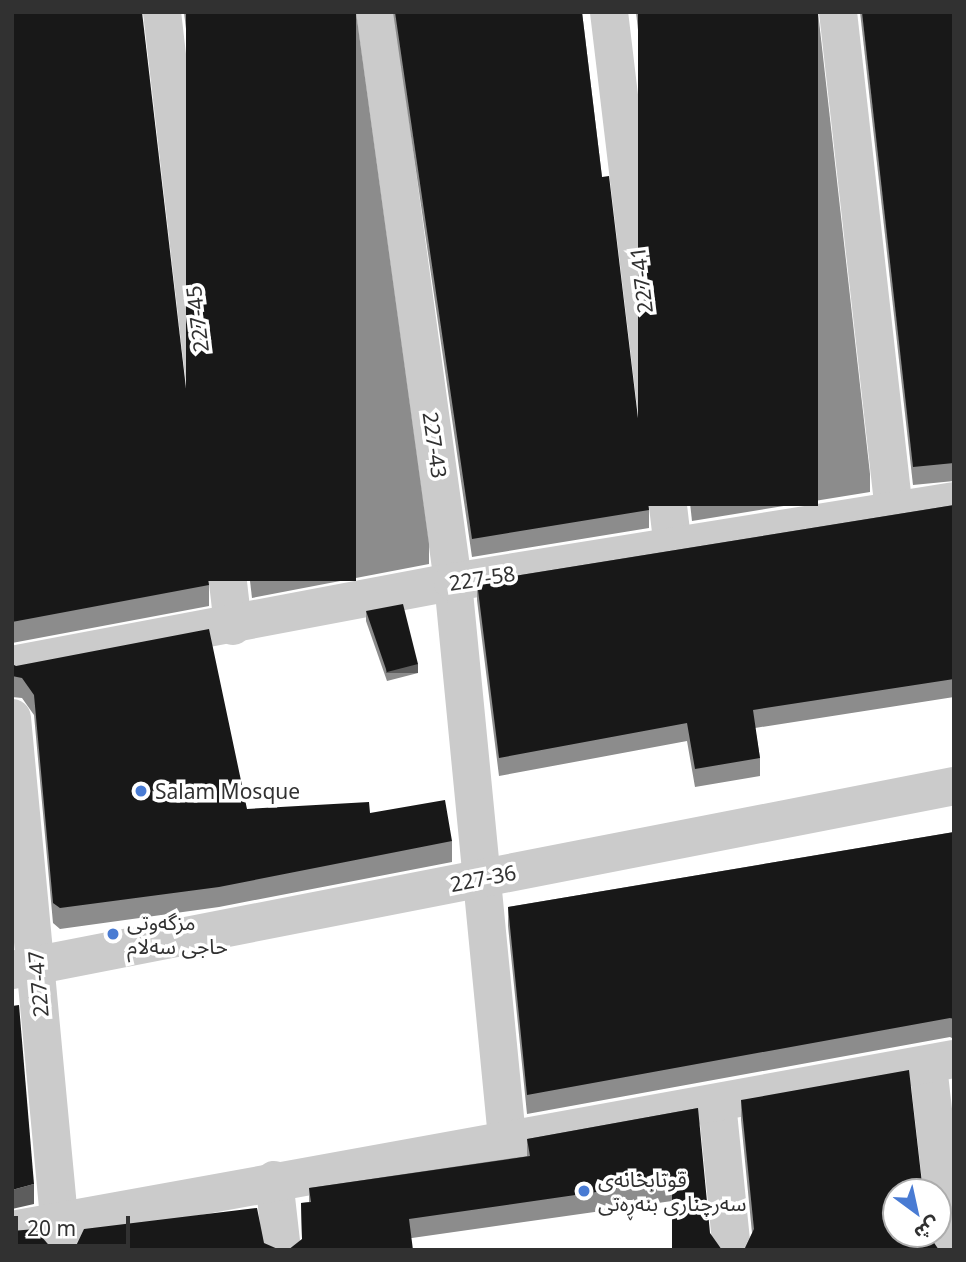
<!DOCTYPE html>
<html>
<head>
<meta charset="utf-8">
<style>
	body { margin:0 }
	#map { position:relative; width:966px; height:1262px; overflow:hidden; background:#fff; font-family:"Noto Sans","Noto Sans Arabic",sans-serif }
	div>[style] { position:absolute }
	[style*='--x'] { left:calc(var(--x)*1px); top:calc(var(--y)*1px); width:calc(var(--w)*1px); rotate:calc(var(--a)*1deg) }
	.minor>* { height:38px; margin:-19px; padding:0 19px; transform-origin:19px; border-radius:19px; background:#cbcbcb }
	.wall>* { inset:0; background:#8c8c8c }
	.shaded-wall>* { inset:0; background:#5d5d5d; transform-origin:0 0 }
	.building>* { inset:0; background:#181818; transform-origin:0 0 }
	.dots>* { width:19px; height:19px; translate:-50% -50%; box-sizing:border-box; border:4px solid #fff; border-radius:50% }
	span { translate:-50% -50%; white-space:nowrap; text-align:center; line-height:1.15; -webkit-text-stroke:7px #fff; paint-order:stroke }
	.street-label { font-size:21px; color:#313131 }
	.poi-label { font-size:21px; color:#313131 }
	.left { translate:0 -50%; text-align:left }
	.frame { position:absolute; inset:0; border:14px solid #313131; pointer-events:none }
	.north { position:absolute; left:882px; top:1178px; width:70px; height:70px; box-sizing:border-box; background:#fff; border:2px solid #adadad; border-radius:50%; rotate:147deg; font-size:19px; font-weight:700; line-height:28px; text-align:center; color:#313131 }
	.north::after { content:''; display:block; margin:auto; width:24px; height:32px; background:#497bd3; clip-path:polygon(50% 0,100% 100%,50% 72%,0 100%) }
	.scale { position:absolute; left:14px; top:1216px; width:116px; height:32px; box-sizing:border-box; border:4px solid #313131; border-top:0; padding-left:9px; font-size:21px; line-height:24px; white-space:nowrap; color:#313131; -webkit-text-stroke:5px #fff; paint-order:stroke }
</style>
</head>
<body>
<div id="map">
	<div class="minor">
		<i style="--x:162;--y:12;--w:618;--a:83.4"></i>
		<i style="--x:375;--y:12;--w:575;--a:82.21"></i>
		<i style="--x:453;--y:582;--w:559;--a:84.45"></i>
		<i style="--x:609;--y:12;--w:540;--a:83.19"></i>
		<i style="--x:838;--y:12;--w:502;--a:83.6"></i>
		<i style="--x:12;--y:665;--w:449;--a:-10.7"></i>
		<i style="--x:453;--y:582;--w:508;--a:-9.18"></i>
		<i style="--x:12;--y:718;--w:534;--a:84.63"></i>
		<i style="--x:12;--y:970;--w:960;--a:-11.05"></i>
		<i style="--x:928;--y:1066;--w:185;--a:83.5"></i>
		<i style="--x:717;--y:1103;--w:148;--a:84.2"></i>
		<i style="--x:274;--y:1180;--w:70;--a:83.5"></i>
		<i style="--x:12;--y:1230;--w:957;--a:-10.29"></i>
	</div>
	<div class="wall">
		<i style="clip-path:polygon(12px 12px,209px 585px,209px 606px,12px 643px)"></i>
		<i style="clip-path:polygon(184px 12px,356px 12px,429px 544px,429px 564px,252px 598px)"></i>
		<i style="clip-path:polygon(393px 12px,582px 12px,602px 177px,649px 510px,649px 528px,472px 557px)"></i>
		<i style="clip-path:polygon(636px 12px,818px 12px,870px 474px,870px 492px,692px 521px)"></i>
		<i style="clip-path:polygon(860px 12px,954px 12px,954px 481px,913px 485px)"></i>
		<i style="clip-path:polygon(954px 505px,954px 697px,755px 728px,760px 758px,760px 776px,695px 787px,687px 741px,499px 776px,477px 600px,477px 582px)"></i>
		<i style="clip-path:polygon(366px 611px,418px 673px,387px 681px,366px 621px)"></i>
		<i style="clip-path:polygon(12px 664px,247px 809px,370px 813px,452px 841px,452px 862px,219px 907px,60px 929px,53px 923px,34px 715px,22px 698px,12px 697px)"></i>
		<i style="clip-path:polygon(954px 832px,954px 1039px,950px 1037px,527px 1114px,508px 926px,508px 907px)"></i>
		<i style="clip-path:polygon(954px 1061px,954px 1099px,952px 1082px,952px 1062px)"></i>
		<i style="clip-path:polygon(741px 1100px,896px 1192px,745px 1248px,752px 1233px,741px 1120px)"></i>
		<i style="clip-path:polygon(698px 1108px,672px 1201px,412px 1238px,302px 1239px,301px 1203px,309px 1202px,309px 1188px,527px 1156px,527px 1139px)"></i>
	</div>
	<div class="shaded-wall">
		<i style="left:418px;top:664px;width:9px;height:32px;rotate:90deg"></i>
		<i style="clip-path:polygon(34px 1184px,34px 1204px,12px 1209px,12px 1190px)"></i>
	</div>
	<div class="building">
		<i style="clip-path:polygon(12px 12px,142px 12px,209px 585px,12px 622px)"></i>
		<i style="left:186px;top:12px;width:170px;height:569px"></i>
		<i style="clip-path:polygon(395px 12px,582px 12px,602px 177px,609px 176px,649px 510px,472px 539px)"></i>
		<i style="left:638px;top:12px;width:180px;height:494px"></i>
		<i style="clip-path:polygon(862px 12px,954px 12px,954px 463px,913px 467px)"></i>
		<i style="clip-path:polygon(954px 505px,954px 679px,753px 710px,760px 758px,695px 769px,687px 723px,499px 758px,477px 582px)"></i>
		<i style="clip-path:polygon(403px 604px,418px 664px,387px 672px,366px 611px)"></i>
		<i style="clip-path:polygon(209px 629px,247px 809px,369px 802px,370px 813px,445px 800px,452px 841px,219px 887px,60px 908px,53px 903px,34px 695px,22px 678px,12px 676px,12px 664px,16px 666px)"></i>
		<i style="clip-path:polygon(954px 832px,954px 1019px,950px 1018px,527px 1095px,508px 907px)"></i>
		<i style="clip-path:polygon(19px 1005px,34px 1184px,12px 1190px,12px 1006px)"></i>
		<i style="clip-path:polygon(954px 1061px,954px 1079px,952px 1062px)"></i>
		<i style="clip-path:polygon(909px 1070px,923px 1192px,896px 1192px,896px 1234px,928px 1234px,939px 1250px,740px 1250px,745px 1248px,754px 1229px,741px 1100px)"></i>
		<i style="clip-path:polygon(698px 1108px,710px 1233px,722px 1250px,672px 1250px,672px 1181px,409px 1219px,413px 1250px,288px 1250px,302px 1239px,301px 1203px,311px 1202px,309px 1188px,530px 1156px,527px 1139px)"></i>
		<i style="clip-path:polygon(257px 1208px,264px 1243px,280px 1250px,60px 1250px,75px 1248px,84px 1229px)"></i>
		<i style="clip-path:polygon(35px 1229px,53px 1250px,12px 1250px,12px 1231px)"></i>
	</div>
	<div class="dots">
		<i style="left:141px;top:791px;background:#497bd3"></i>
		<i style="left:113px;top:934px;background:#497bd3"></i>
		<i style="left:584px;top:1191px;background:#497bd3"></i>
	</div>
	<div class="street-label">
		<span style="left:641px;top:280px;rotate:-97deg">227-41</span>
		<span style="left:197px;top:319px;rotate:-97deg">227-45</span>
		<span style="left:435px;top:445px;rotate:82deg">227-43</span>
		<span style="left:482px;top:578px;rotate:-9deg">227-58</span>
		<span style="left:483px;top:878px;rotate:-11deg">227-36</span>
		<span style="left:38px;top:984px;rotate:-95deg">227-47</span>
	</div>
	<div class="poi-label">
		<span class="left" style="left:155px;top:791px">Salam Mosque</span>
		<span class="left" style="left:127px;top:934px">مزگەوتی<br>حاجی سەلام</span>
		<span class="left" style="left:598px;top:1191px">قوتابخانەی<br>سەرچناری بنەڕەتی</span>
	</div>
	<div class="frame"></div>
	<div class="north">ش</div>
	<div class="scale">20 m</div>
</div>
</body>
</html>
